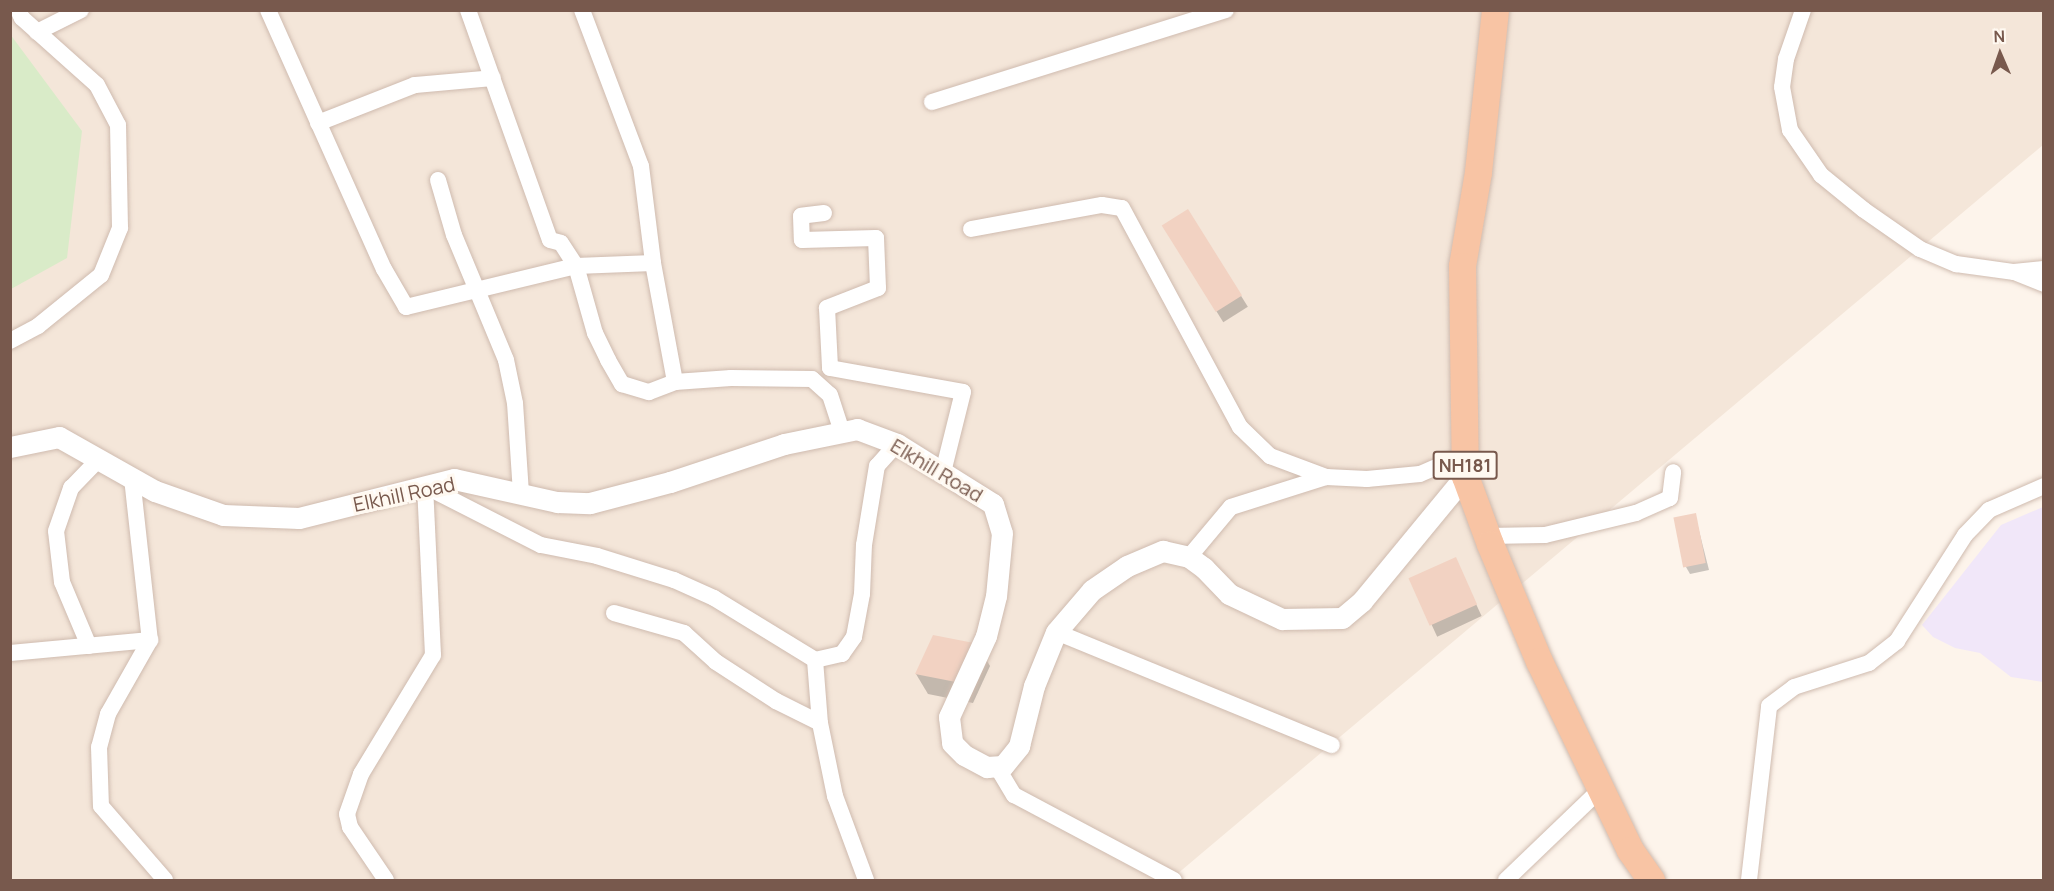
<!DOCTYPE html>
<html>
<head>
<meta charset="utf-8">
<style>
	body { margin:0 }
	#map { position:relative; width:2054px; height:891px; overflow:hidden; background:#fdf4eb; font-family:Manrope,sans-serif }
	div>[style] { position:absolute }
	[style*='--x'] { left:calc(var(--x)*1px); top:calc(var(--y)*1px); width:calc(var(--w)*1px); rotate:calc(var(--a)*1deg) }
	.residential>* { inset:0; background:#f4e6d9 }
	.education>* { inset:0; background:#f1e7f9 }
	.green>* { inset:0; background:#d9ebc8 }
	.shadow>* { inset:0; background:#0003; transform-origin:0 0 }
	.building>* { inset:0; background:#f2d2c2; transform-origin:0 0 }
	.roads { filter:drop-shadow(0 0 2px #cfbbaf) drop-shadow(0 0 2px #cfbbaf) }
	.minor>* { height:16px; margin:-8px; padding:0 8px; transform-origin:8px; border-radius:8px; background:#fff }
	.tertiary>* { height:21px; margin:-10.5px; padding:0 10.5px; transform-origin:10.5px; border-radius:10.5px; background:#fff }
	.trunk>* { height:27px; margin:-13.5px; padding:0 13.5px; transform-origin:13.5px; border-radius:13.5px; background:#f8c4a4 }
	span { translate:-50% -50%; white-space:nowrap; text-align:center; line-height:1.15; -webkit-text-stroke:6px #fff9f1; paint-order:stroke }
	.shield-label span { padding:2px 4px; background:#fff9f1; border:2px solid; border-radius:4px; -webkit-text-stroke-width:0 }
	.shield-label { font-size:18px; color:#78594d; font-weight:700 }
	.street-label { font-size:20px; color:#78594d }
	.frame { position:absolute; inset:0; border:12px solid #78594d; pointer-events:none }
	.north { position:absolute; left:1970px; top:24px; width:60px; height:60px; -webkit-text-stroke:4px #fff9f1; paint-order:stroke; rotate:358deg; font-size:16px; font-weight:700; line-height:24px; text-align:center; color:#78594d }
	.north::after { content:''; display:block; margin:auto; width:21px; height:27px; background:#78594d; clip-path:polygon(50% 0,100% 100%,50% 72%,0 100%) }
</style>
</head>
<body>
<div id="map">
	<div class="residential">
		<i style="clip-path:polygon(10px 11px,2043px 11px,2043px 145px,1170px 880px,11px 880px)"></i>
	</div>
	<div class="education">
		<i style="clip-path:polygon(2043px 507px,2043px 682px,2011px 677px,1980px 653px,1955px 648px,1933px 637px,1922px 625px,2001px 525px)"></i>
	</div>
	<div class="green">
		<i style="clip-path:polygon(10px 34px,82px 131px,67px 258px,11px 289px)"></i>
	</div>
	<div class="shadow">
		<i style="left:1188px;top:211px;width:113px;height:29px;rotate:58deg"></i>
		<i style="clip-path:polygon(1695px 515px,1709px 570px,1690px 574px,1686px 567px)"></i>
		<i style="left:1455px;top:559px;width:63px;height:49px;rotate:65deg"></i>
		<i style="clip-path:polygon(978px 645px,990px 666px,973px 703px,928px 694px,916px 674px)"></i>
	</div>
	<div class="building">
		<i style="left:1188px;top:209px;width:102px;height:31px;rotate:58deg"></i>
		<i style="left:1696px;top:513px;width:51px;height:23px;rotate:79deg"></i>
		<i style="left:1456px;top:557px;width:52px;height:52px;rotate:66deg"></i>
		<i style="clip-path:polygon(933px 635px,979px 644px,961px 683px,915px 674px)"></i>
	</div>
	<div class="roads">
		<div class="minor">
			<i style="--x:268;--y:10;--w:284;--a:65.9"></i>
			<i style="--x:384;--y:269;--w:44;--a:59.9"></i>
			<i style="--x:406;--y:307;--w:175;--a:-13.6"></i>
			<i style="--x:576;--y:266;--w:77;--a:-2.2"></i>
			<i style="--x:468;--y:10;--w:244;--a:70.4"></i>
			<i style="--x:550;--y:240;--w:11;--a:15"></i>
			<i style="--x:561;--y:243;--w:27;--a:57"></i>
			<i style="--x:576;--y:266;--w:70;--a:74.2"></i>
			<i style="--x:595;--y:333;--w:30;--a:64"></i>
			<i style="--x:608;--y:360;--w:28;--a:60"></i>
			<i style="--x:622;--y:384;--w:28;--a:17"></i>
			<i style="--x:649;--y:392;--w:28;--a:-21"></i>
			<i style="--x:582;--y:10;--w:167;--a:69.3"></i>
			<i style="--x:641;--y:166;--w:98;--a:82.9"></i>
			<i style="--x:653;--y:263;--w:121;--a:79.5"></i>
			<i style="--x:675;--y:382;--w:56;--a:-4.1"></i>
			<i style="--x:731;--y:378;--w:81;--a:0.7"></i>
			<i style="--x:812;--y:379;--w:24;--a:42"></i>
			<i style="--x:830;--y:395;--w:39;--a:72"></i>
			<i style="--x:1803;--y:10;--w:52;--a:109.1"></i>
			<i style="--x:1786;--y:59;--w:28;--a:98"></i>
			<i style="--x:1782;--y:87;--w:44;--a:79.5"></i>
			<i style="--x:1790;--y:130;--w:55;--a:55.4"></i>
			<i style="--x:1821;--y:175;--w:55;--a:39.1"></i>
			<i style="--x:1864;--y:210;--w:68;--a:34.9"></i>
			<i style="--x:1920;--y:249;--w:39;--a:23"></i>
			<i style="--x:1956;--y:264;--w:59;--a:7.9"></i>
			<i style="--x:2014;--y:272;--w:30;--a:-6"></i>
			<i style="--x:37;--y:32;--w:49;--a:-26.6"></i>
			<i style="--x:932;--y:102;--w:308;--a:-17.4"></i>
			<i style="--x:318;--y:123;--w:104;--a:-21.4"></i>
			<i style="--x:415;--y:85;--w:78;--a:-5.1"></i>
			<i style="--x:438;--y:180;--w:57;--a:73.8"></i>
			<i style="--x:454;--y:235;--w:135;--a:67.4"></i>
			<i style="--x:506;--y:360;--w:44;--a:78.2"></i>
			<i style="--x:515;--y:403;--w:90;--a:86.2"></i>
			<i style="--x:824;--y:213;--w:23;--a:173"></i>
			<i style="--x:801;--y:216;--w:24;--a:88"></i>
			<i style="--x:802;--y:240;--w:74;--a:-1.5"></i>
			<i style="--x:876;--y:238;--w:50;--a:87.7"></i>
			<i style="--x:878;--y:288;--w:55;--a:158.6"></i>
			<i style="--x:827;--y:308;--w:60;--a:87.1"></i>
			<i style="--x:830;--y:368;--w:135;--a:10.2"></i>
			<i style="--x:963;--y:392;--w:82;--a:104"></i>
			<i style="--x:971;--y:229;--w:133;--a:-10.4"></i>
			<i style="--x:1102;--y:205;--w:20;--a:9"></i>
			<i style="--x:1122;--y:208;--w:249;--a:61.7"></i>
			<i style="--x:1240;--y:427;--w:42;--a:44"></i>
			<i style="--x:1270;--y:456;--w:60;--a:20.6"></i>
			<i style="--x:1326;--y:477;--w:41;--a:2.8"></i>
			<i style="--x:1367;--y:479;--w:53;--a:-5.4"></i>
			<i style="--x:1420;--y:474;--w:48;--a:-23.4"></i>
			<i style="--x:2017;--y:273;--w:29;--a:22"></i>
			<i style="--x:10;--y:341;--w:32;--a:-28"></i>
			<i style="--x:38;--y:326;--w:81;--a:-39"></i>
			<i style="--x:101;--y:275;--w:51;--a:-68"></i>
			<i style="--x:120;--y:228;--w:103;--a:-91.1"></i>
			<i style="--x:118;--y:125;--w:45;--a:-117.7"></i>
			<i style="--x:97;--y:85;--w:101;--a:-138.2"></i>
			<i style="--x:22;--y:18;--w:9;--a:-117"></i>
			<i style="--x:132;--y:478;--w:163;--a:83.7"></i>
			<i style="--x:150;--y:640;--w:85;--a:119.6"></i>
			<i style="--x:108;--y:714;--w:34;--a:105"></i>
			<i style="--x:99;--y:747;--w:59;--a:88.1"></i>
			<i style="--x:101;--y:806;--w:98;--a:49.1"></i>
			<i style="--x:1487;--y:536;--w:58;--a:-1"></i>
			<i style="--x:1545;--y:535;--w:94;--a:-13.6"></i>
			<i style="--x:1636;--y:513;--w:37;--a:-24"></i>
			<i style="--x:1670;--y:498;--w:26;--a:-83"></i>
			<i style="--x:1189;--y:557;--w:65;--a:-50"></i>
			<i style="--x:1231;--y:507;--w:100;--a:-17.5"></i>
			<i style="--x:614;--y:613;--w:73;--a:15.9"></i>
			<i style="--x:684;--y:633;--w:43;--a:42.2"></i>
			<i style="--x:716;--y:662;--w:72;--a:33"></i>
			<i style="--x:776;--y:701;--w:49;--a:26.6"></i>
			<i style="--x:1056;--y:632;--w:298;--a:22.3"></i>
			<i style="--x:89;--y:646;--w:69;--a:-112.9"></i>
			<i style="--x:62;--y:582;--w:51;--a:-96.7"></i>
			<i style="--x:56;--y:531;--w:46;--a:-70.8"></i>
			<i style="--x:71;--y:488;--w:39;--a:-46"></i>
			<i style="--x:10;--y:653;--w:141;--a:-5.3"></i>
			<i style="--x:815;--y:660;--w:63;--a:85.5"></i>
			<i style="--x:820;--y:723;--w:75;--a:78.4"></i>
			<i style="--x:835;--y:796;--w:90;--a:69.7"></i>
			<i style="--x:997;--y:767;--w:33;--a:59"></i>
			<i style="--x:1014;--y:795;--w:181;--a:28"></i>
			<i style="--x:386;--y:880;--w:64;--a:-124.2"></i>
			<i style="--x:350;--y:827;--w:13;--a:-103"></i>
			<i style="--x:347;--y:814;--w:42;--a:-70.7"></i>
			<i style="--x:361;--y:774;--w:139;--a:-58.8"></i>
			<i style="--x:433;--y:655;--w:169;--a:-92.7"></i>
			<i style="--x:425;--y:486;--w:130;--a:27"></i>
			<i style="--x:541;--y:545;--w:57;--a:11.1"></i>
			<i style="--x:597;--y:556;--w:81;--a:17.3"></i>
			<i style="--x:674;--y:580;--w:44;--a:24.2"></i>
			<i style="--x:714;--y:598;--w:119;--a:31.5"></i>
			<i style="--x:815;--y:660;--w:28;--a:-13"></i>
			<i style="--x:842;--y:654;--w:21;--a:-55"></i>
			<i style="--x:854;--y:637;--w:44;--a:-79.5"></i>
			<i style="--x:862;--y:594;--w:49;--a:-87.7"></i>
			<i style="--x:864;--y:545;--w:80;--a:-80.7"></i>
			<i style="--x:877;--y:466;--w:30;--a:-48"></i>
			<i style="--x:1506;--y:880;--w:132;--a:-43.8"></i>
			<i style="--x:1749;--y:880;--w:175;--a:-83.4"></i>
			<i style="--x:1769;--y:706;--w:31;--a:-37"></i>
			<i style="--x:1794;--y:687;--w:79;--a:-17.7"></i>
			<i style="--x:1869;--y:663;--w:36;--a:-38"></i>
			<i style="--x:1897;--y:641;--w:126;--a:-57.3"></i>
			<i style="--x:1965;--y:535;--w:35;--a:-46"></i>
			<i style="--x:1989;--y:510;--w:60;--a:-23.6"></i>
		</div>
		<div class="tertiary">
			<i style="--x:10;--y:447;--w:50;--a:-11.5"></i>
			<i style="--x:59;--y:437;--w:110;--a:29.4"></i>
			<i style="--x:155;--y:491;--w:72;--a:19.4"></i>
			<i style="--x:223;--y:515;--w:76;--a:2.3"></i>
			<i style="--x:299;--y:518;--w:160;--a:-14.1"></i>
			<i style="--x:454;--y:479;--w:106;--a:12.6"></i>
			<i style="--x:557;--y:502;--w:33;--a:2"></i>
			<i style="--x:590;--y:503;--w:83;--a:-14.7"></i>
			<i style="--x:670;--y:482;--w:120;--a:-18.4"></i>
			<i style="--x:784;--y:444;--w:75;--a:-11.6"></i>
			<i style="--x:857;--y:429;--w:43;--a:20.6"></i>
			<i style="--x:897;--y:444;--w:113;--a:32"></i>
			<i style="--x:993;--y:504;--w:30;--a:73"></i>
			<i style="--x:1002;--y:533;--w:63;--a:95.4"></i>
			<i style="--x:996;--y:596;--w:41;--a:104"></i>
			<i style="--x:986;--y:636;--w:89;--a:114.6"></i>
			<i style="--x:949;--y:717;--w:26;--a:83"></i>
			<i style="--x:952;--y:743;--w:17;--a:45"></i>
			<i style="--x:964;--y:755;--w:26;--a:28"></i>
			<i style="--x:987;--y:767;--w:16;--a:-4"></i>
			<i style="--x:1003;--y:766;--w:26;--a:-51"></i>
			<i style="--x:1019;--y:746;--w:62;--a:-76"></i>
			<i style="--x:1034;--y:686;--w:58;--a:-67.8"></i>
			<i style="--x:1056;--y:632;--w:55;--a:-49.4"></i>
			<i style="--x:1092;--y:590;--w:42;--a:-34.4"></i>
			<i style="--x:1127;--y:566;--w:39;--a:-23"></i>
			<i style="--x:1163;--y:551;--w:27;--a:13"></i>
			<i style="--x:1189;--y:557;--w:19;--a:36"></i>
			<i style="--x:1204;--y:568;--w:36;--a:46"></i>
			<i style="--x:1229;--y:594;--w:59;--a:25.3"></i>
			<i style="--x:1282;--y:619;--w:60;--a:-1"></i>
			<i style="--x:1342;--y:618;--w:26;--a:-40"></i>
			<i style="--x:1362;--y:601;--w:162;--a:-50.5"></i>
		</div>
		<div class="trunk">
			<i style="--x:1495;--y:10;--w:163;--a:96"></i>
			<i style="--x:1478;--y:172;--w:95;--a:99.7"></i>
			<i style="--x:1462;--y:266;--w:210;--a:89.2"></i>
			<i style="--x:1465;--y:476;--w:72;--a:69.8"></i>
			<i style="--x:1490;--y:544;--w:127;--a:67.3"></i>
			<i style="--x:1539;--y:661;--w:210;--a:64.3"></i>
			<i style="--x:1630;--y:850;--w:37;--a:55"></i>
		</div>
	</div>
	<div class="shield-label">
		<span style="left:1465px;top:465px">NH181</span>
	</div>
	<div class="street-label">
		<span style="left:937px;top:470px;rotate:31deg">Elkhill Road</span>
		<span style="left:404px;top:494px;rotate:-12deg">Elkhill Road</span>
	</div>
	<div class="frame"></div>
	<div class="north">N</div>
</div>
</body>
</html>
